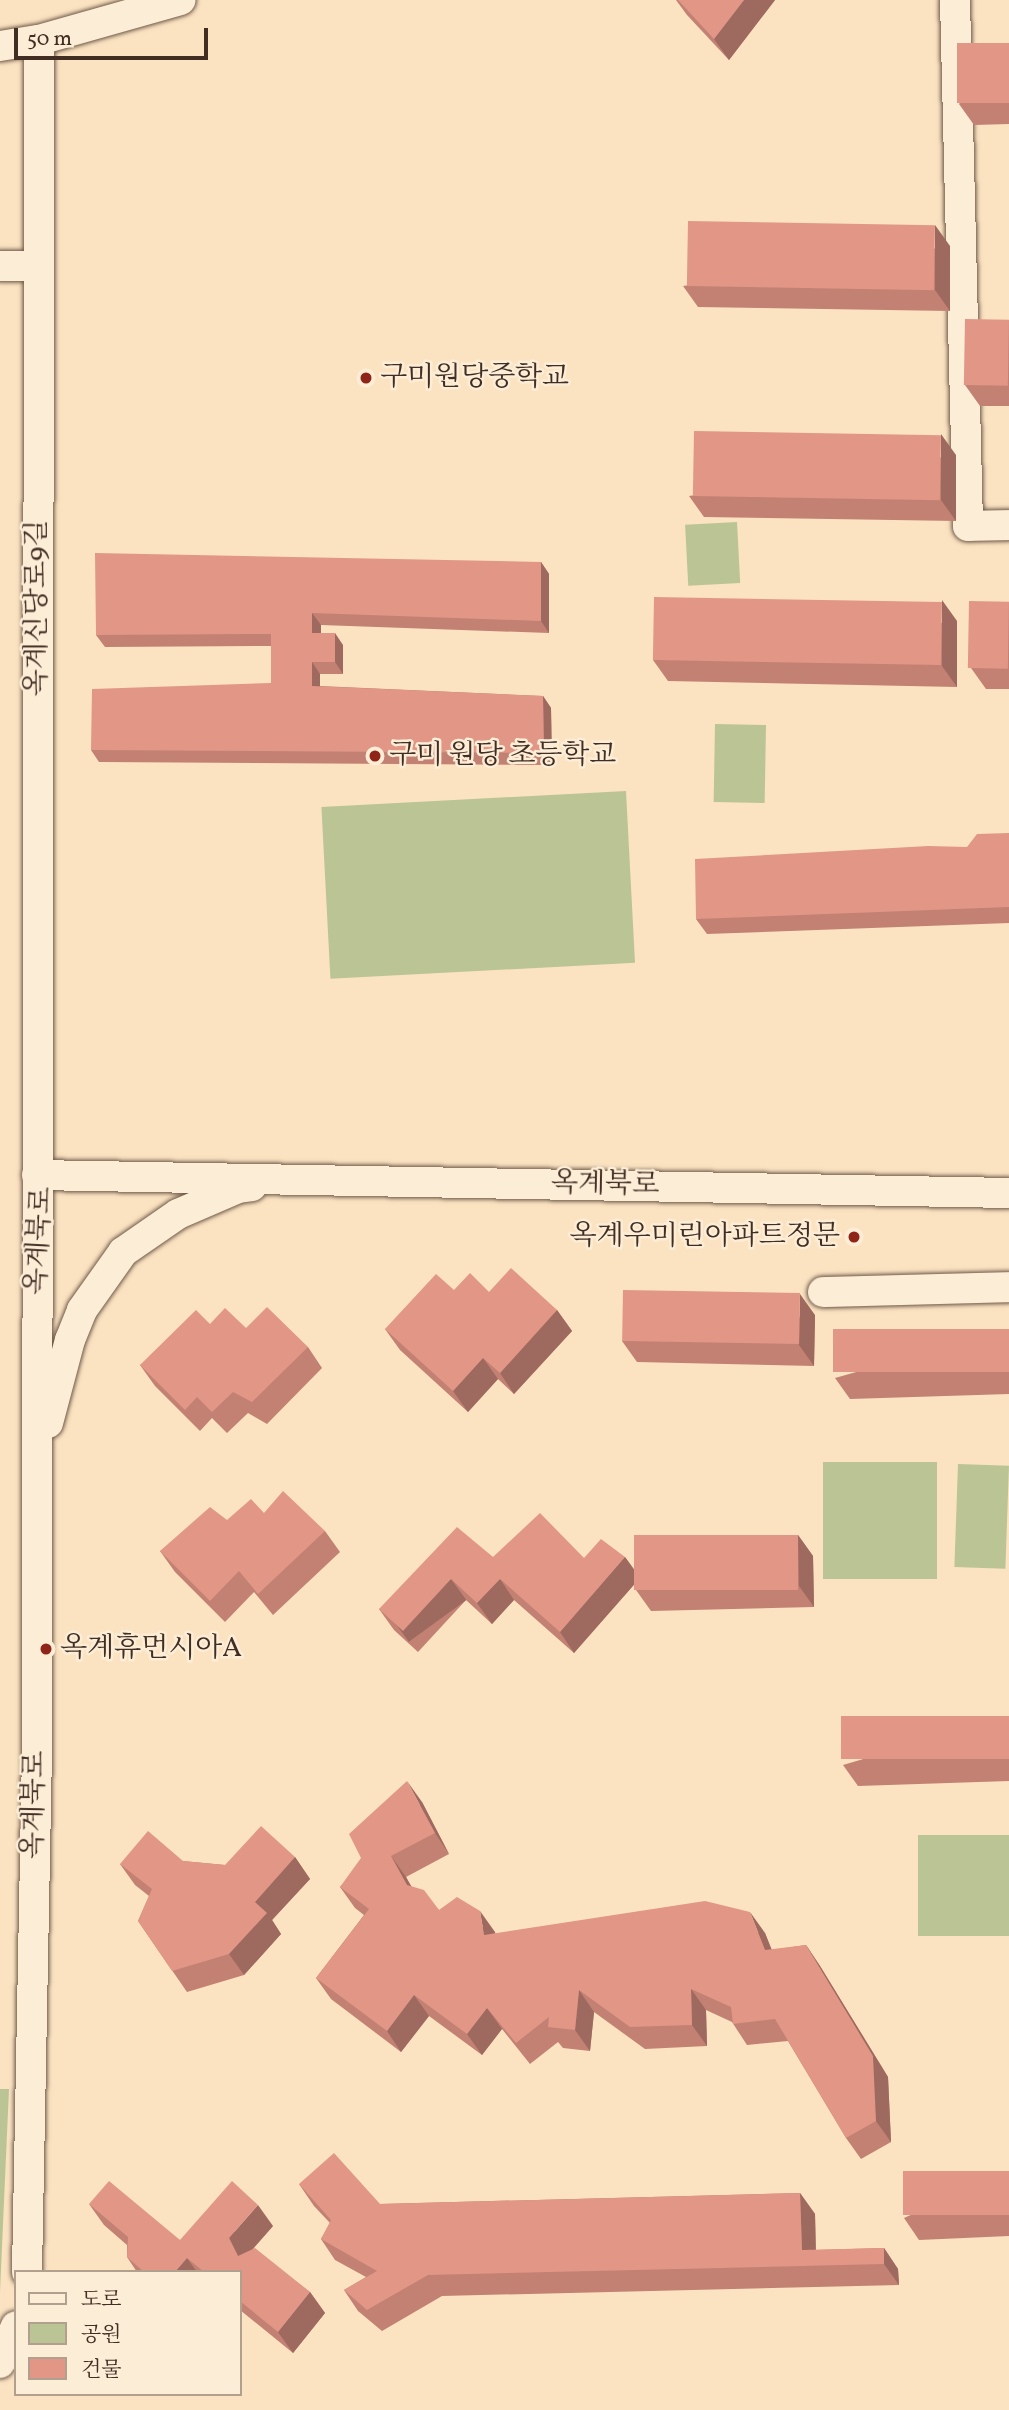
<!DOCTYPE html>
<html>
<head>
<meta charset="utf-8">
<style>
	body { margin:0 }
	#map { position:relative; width:1009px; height:2410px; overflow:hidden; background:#fbe3c1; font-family:Vollkorn,"Noto Serif KR",serif }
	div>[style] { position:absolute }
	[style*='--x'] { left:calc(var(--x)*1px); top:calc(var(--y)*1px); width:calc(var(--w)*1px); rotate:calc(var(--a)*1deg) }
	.green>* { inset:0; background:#bbc495; transform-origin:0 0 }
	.roads { filter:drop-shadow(0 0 2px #705a4a) drop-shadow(0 0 2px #705a4a) }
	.minor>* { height:30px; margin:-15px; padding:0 15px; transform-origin:15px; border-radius:15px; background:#fcedd7 }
	.wall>* { inset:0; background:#c28173 }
	.shaded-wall>* { inset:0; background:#9e695e; transform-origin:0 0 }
	.building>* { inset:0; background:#e19686; transform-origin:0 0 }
	.dots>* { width:19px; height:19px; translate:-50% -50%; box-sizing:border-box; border:4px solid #fcedd7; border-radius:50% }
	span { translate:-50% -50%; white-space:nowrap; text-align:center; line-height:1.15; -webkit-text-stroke:5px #fcedd7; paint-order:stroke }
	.poi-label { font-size:28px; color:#422d23 }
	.left { translate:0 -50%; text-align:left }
	.right { translate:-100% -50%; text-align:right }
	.street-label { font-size:28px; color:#422d23 }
	.legend { position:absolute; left:14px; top:2270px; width:228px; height:126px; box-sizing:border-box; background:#fcedd7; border:2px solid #b2a08f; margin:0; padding:9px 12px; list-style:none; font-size:21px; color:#422d23 }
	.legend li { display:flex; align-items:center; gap:14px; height:35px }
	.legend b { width:35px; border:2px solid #b2a08f }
	.scale { position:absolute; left:14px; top:28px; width:194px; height:32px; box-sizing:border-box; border:4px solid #422d23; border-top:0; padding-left:9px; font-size:21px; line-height:24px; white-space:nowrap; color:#422d23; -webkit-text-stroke:5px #fcedd7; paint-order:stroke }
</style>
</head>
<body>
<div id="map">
	<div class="green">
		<i style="left:737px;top:522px;width:61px;height:52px;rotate:87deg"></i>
		<i style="left:766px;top:725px;width:78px;height:51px;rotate:91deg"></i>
		<i style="left:626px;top:791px;width:172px;height:305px;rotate:87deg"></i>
		<i style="left:823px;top:1462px;width:114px;height:117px"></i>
		<i style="left:958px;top:1464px;width:51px;height:103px;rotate:2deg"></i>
		<i style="left:1009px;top:1835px;width:101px;height:91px;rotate:90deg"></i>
		<i style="clip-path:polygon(0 2089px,9px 2089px,0 2292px)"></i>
	</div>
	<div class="roads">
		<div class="minor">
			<i style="--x:955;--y:0;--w:526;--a:88.58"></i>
			<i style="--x:968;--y:526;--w:41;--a:-1.4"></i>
			<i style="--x:0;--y:46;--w:39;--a:-9"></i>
			<i style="--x:39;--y:40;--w:147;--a:-15.8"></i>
			<i style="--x:0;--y:266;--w:38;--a:0"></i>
			<i style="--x:37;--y:1175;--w:972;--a:1.06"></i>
			<i style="--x:823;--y:1292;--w:186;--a:-1.5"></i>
			<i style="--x:48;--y:1423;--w:86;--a:-75.2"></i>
			<i style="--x:70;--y:1340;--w:32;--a:-68"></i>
			<i style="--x:82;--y:1310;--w:71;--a:-54.7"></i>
			<i style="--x:123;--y:1252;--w:67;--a:-34.6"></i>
			<i style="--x:178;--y:1214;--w:65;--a:-23.4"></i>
			<i style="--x:238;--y:1188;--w:14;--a:-8"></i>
			<i style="--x:27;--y:2272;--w:523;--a:-88.9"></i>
			<i style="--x:37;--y:1749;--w:1709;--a:-89.93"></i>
			<i style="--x:0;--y:2363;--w:40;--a:-66.6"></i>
		</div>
	</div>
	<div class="wall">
		<i style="clip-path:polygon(676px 0,775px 0,729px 60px,687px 15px)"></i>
		<i style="clip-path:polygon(1009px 43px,1009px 124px,974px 125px,959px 104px)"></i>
		<i style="clip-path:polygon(950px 246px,950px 311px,698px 307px,683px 286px)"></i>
		<i style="clip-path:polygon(1009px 320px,1009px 406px,980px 406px,965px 385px)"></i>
		<i style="clip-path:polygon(956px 455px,956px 521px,704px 517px,689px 496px)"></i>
		<i style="clip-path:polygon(541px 562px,549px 574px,549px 633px,321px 625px,321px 633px,343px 645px,343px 674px,320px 674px,320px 686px,543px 696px,551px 708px,552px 765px,99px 762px,91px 750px,271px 683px,271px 646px,105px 647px,96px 635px)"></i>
		<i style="clip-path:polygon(1009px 602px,1009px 689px,986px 689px,971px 668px)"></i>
		<i style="clip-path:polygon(957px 621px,957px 687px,668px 681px,653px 660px)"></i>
		<i style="clip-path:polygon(1009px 833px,1009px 923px,707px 934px,696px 919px,967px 847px)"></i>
		<i style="clip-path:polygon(489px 1292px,557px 1310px,572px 1331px,514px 1394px,498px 1379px,468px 1412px,400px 1350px,385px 1329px)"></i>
		<i style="clip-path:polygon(815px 1315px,814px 1366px,637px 1362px,622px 1341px)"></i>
		<i style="clip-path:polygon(210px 1324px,246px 1328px,308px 1347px,322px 1368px,267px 1424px,248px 1413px,227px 1433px,212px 1418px,200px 1431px,155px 1386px,140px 1365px)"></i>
		<i style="clip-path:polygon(1009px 1329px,1009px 1394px,850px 1399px,835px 1378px)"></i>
		<i style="clip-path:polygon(264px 1513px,325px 1531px,340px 1552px,273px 1615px,254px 1592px,225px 1622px,175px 1572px,160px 1551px,227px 1520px)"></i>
		<i style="clip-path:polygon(798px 1535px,813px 1556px,814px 1607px,651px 1611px,636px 1590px,636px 1582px,574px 1653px,514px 1600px,492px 1624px,466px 1600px,418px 1652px,394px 1630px,379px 1609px,493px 1557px,584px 1558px,625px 1557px,636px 1572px)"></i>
		<i style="clip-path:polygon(1009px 1716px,1009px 1781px,858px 1786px,843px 1765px)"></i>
		<i style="clip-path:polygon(422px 1802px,449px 1854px,406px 1877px,411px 1886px,439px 1910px,495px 1932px,495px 1934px,765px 1933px,772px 1950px,806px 1945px,820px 1966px,888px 2077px,891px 2142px,861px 2159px,846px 2138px,788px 2041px,747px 2045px,732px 2022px,706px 2010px,707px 2046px,645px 2049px,594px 2012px,590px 2051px,563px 2048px,558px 2042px,530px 2064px,502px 2029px,482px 2055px,429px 2016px,401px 2052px,331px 1999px,316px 1978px,364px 1915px,355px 1908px,340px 1887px)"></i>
		<i style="clip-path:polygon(295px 1857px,310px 1879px,272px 1920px,281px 1934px,244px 1975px,187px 1992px,138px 1921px,149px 1896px,135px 1885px,120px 1864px,183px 1861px,225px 1865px)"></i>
		<i style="clip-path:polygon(1009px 2171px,1009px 2236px,919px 2240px,904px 2218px)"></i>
		<i style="clip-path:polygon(299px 2184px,380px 2204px,800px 2193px,815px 2214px,816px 2250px,884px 2248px,898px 2269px,899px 2285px,442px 2296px,382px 2331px,358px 2311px,344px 2290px,366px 2277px,335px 2260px,321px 2239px,330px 2223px,314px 2206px)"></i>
		<i style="clip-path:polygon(89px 2204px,180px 2240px,273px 2226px,253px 2249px,310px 2292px,325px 2313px,293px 2353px,240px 2310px,240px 2272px,137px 2272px,127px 2257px,127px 2245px,104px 2225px)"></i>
	</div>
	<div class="shaded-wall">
		<i style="clip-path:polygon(744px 0,775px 0,729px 60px,714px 39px)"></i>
		<i style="clip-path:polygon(935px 225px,950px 246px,950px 311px,935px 290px)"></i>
		<i style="clip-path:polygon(941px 434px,956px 455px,956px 521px,941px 500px)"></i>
		<i style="clip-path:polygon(541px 562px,549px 574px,549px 633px,541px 621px)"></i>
		<i style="clip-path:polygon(942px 600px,957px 621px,957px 687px,942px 666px)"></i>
		<i style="clip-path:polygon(312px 613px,321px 625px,321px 645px,312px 633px)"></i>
		<i style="clip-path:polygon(335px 633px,343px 645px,343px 674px,335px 662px)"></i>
		<i style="clip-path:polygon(312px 662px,320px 674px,320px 697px,312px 686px)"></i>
		<i style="clip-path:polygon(543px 696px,551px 708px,552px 765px,544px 753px)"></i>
		<i style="clip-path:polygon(800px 1294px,815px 1315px,814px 1366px,799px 1345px)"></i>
		<i style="clip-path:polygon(557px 1310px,572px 1331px,514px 1394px,500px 1373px)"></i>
		<i style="clip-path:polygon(483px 1358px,498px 1379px,468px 1412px,453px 1391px)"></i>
		<i style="clip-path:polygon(798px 1535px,813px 1556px,814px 1607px,799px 1586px)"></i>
		<i style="clip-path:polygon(625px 1557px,640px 1578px,574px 1653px,560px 1632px)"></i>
		<i style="left:451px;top:1579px;width:26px;height:71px;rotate:54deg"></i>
		<i style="clip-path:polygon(500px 1579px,514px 1600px,492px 1624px,477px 1603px)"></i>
		<i style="clip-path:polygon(407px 1781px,422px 1802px,449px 1854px,435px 1833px)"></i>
		<i style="clip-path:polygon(391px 1856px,406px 1877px,422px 1906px,407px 1885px)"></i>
		<i style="clip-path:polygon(295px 1857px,310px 1879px,272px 1920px,281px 1934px,244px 1975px,229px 1954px,255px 1902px)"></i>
		<i style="clip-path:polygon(480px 1911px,495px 1932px,499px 1956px,484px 1935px)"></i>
		<i style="clip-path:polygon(750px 1912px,765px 1933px,780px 1972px,765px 1950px)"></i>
		<i style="clip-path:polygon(806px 1945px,820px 1966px,888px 2077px,891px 2142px,876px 2121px)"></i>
		<i style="clip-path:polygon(691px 1989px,706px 2010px,707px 2046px,692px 2025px)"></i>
		<i style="clip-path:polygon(579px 1990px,594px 2012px,590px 2051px,575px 2030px)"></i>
		<i style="clip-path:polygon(414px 1995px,429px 2016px,401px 2052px,387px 2031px)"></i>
		<i style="clip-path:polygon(487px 2008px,502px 2029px,482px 2055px,467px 2034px)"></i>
		<i style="clip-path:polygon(800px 2193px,815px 2214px,816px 2266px,802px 2250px)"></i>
		<i style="clip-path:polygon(258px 2205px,273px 2226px,244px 2259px,238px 2256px,229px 2238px)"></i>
		<i style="clip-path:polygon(884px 2248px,898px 2269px,899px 2285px,884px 2264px)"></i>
		<i style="clip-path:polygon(187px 2258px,197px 2272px,175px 2272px)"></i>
		<i style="clip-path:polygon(310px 2292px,325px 2313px,293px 2353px,278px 2332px)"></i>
	</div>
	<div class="building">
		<i style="clip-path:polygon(678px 0,744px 0,714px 39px)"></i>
		<i style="left:1009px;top:43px;width:60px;height:52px;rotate:90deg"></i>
		<i style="left:688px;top:221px;width:247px;height:65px;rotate:1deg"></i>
		<i style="left:965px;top:319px;width:44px;height:66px;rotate:1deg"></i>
		<i style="left:694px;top:431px;width:247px;height:65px;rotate:1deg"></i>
		<i style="clip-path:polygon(95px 553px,541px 562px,541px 621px,312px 613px,312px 633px,335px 633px,335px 662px,312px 662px,312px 686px,543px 696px,544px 753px,91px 750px,92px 689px,271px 683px,271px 634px,96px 635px)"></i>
		<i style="left:654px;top:597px;width:288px;height:63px;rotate:1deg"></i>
		<i style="left:969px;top:601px;width:40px;height:67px;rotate:1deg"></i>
		<i style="clip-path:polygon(1009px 833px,1009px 907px,696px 919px,695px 859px,928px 846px,967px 847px,977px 834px)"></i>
		<i style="clip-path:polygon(511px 1268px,557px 1310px,500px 1373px,483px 1358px,453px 1391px,385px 1329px,436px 1274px,454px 1290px,470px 1273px,489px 1292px)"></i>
		<i style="left:623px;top:1290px;width:177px;height:51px;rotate:1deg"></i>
		<i style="clip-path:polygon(267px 1307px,308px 1347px,252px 1402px,233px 1392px,212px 1412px,197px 1397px,185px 1410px,140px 1365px,196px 1310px,210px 1324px,225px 1308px,246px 1328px)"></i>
		<i style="left:1009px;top:1329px;width:43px;height:176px;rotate:90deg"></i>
		<i style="clip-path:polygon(283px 1491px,325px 1531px,258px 1594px,239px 1571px,210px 1601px,160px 1551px,210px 1507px,227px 1520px,251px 1499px,264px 1513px)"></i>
		<i style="clip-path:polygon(540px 1513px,584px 1558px,601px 1539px,625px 1557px,560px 1632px,500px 1579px,477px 1603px,451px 1579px,403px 1631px,379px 1609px,457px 1527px,493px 1557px)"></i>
		<i style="left:634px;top:1535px;width:164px;height:55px"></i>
		<i style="left:1009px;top:1716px;width:43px;height:168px;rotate:90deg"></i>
		<i style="clip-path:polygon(407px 1781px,435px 1833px,391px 1856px,407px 1885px,424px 1890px,439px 1910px,457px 1897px,480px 1911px,484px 1935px,705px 1901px,750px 1912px,765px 1950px,806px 1945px,873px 2056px,876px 2121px,846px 2138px,775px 2019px,733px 2024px,731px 2007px,691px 1989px,692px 2025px,630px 2027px,579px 1990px,575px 2030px,548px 2027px,549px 2017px,516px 2043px,487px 2008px,467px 2034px,414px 1995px,387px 2031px,316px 1978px,369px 1909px,340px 1887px,361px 1858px,349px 1834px)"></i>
		<i style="clip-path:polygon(261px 1826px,295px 1857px,255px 1902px,267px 1913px,229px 1954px,172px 1971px,138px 1921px,152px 1889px,120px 1864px,148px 1831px,183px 1861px,225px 1865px)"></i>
		<i style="clip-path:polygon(334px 2153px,380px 2204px,800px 2193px,802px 2250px,884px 2248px,884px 2264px,428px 2275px,367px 2310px,344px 2290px,377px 2271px,321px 2239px,331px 2220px,299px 2184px)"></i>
		<i style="left:1009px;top:2171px;width:44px;height:106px;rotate:90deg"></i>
		<i style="clip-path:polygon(109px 2181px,180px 2240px,232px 2181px,258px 2205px,229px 2238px,238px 2256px,255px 2248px,310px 2292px,278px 2332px,240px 2301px,240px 2272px,204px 2272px,187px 2258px,175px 2272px,144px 2272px,127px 2257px,128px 2237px,89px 2204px)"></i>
	</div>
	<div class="dots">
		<i style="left:366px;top:378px;background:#8f2418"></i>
		<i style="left:375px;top:756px;background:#8f2418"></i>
		<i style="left:854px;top:1237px;background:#8f2418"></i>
		<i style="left:46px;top:1649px;background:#8f2418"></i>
	</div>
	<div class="poi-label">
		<span class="left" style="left:380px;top:378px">구미원당중학교</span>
		<span class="left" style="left:389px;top:756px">구미 원당 초등학교</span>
		<span class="right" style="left:840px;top:1237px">옥계우미린아파트정문</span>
		<span class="left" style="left:60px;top:1649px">옥계휴먼시아A</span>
	</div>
	<div class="street-label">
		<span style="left:38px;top:608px;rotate:-90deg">옥계신당로9길</span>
		<span style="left:605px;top:1185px;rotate:1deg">옥계북로</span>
		<span style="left:40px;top:1241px;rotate:-87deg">옥계북로</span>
		<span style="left:35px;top:1805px;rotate:-89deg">옥계북로</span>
	</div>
	<ul class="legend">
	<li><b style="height:9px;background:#fcedd7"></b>도로</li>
	<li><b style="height:19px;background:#bbc495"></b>공원</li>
	<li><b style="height:19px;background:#e19686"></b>건물</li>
	</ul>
	<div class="scale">50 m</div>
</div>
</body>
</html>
